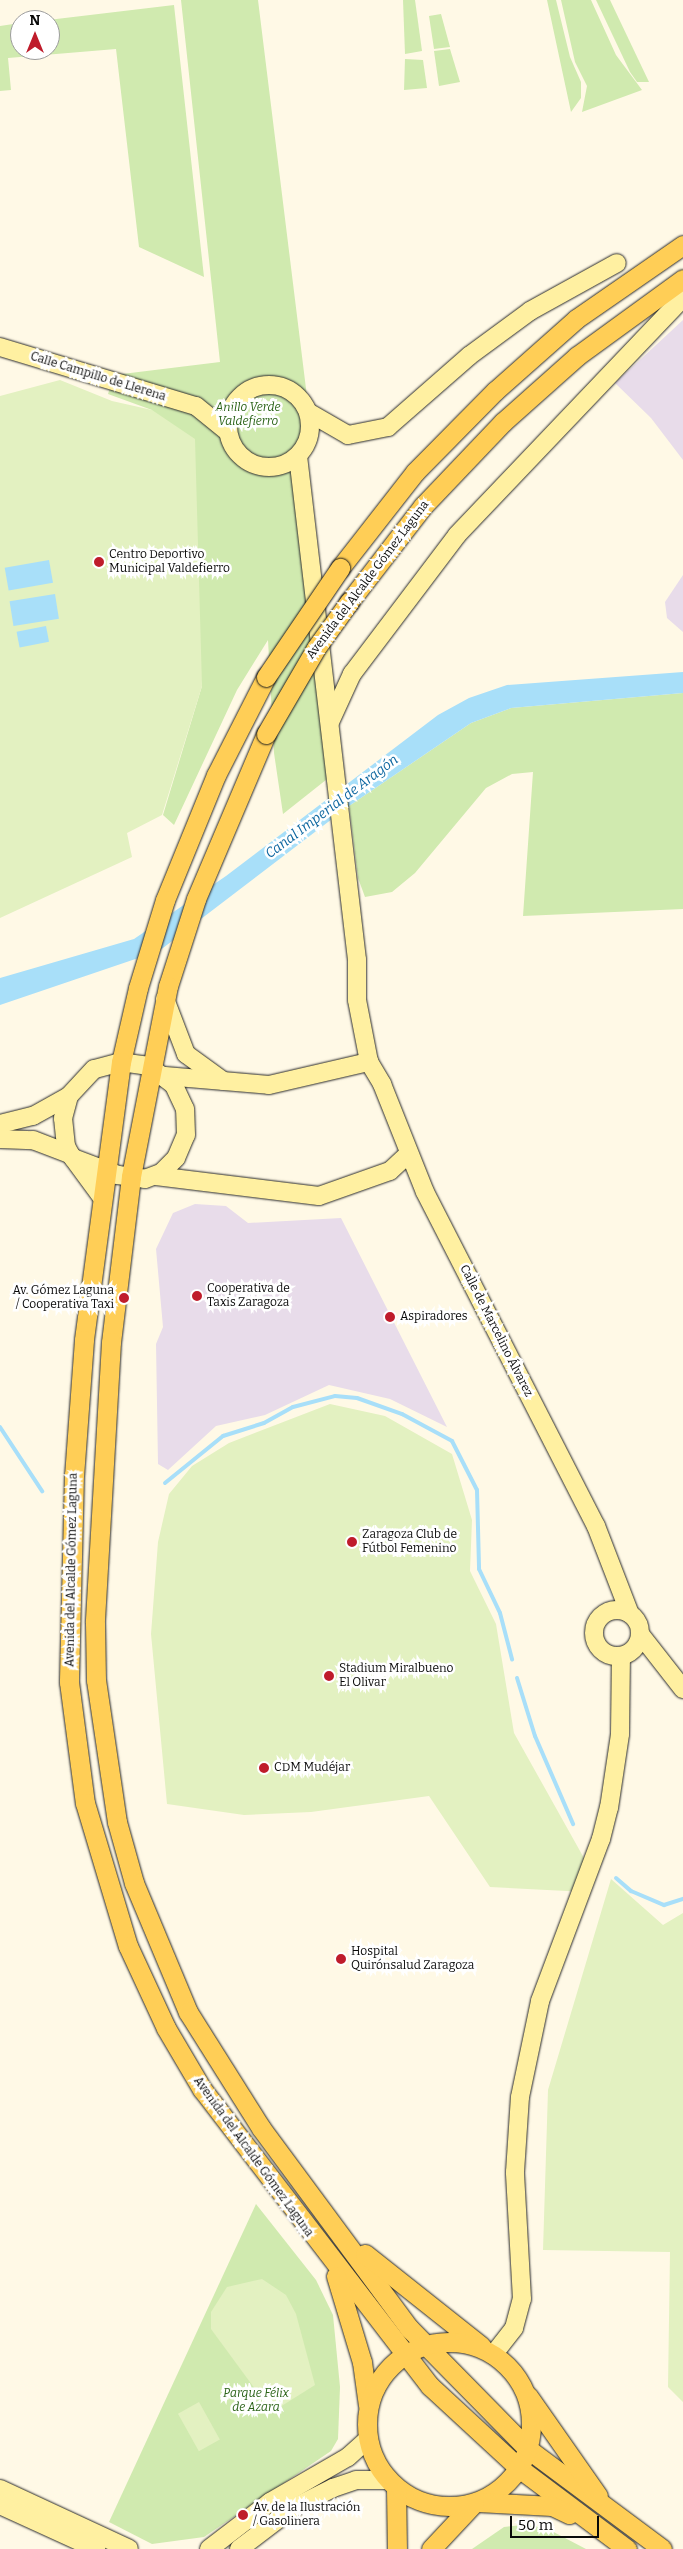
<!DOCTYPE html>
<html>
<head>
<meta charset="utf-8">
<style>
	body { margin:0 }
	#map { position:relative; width:683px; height:2549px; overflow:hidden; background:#fff9e6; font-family:Bitter,serif }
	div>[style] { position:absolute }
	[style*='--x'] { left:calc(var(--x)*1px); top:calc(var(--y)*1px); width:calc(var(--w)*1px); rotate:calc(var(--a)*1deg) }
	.industrial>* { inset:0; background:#e8dcea }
	.green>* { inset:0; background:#d0eaaf }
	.pitch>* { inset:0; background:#e3f1c1; transform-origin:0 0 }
	.water>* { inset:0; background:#a8dff9; transform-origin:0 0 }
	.stream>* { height:4px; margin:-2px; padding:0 2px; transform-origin:2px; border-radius:2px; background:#a8dff9 }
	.roads { filter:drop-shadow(0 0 1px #2b2b2b) drop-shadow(0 0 1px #2b2b2b) }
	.secondary>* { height:18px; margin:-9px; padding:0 9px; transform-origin:9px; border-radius:9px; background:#fff0a1 }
	.secondary>.ring { margin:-9px; padding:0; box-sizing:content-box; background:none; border:18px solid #fff0a1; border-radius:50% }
	.primary>* { height:19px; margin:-9.5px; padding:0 9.5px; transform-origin:9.5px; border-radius:9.5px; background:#ffce56 }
	.primary>.ring { margin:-9.5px; padding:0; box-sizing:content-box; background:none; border:19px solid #ffce56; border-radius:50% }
	.bridges { filter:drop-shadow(0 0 1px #1a1a1a) drop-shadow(0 0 1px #1a1a1a) }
	.primary-bridge>* { height:19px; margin:-9.5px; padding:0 9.5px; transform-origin:9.5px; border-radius:9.5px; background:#ffce56 }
	.dots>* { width:14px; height:14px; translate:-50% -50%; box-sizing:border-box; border:2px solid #fff; border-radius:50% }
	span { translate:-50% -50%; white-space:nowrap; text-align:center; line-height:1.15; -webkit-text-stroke:5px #fff; paint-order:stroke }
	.street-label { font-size:12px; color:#090909 }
	.park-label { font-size:12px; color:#2b6318; font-style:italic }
	.poi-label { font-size:12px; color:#090909 }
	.left { translate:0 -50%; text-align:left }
	.right { translate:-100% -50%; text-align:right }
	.water-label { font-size:14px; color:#0e67a0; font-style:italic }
	.north { position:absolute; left:10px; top:10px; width:50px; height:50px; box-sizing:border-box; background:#fff; border:1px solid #9d9d9d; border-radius:50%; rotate:0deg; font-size:14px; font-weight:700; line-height:20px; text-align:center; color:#090909 }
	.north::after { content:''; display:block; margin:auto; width:18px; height:22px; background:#bf1c2b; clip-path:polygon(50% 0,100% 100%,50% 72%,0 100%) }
	.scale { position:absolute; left:510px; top:2516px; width:89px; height:22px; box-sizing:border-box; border:2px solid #090909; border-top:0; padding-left:6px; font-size:15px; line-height:18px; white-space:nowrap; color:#090909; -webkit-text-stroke:4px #fff; paint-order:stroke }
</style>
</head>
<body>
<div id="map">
	<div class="industrial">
		<i style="clip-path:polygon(683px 320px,683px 460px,651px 418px,615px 383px)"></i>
		<i style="clip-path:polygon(683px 575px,683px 632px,667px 618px,665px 602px)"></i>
		<i style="clip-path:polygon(195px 1204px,226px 1206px,248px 1223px,341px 1218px,447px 1427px,390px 1399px,329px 1385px,265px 1415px,216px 1426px,168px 1470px,158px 1464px,156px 1344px,163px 1327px,156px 1249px,173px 1213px)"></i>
	</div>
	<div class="green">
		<i style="clip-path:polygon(181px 0,258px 0,310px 421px,309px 439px,298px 456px,336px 772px,283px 814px,274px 753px,268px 640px,237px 690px,174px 825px,163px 815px,202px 686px,152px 410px,108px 394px,114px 375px,220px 362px)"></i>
		<i style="clip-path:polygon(403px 0,415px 0,422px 51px,405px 54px)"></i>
		<i style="clip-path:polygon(547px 0,556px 0,570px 57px,581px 82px,581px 98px,571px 112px)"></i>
		<i style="clip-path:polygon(561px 0,591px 0,616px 55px,642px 90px,582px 112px,587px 86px,575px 62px)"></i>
		<i style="clip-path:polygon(596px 0,610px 0,649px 82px,637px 82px,630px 72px)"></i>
		<i style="clip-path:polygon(174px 5px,204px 277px,139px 247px,116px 49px,8px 58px,11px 90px,0 91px,0 26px,20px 23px,20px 50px,50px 50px,48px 20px)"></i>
		<i style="clip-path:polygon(441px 14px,450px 47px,434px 49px,429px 16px)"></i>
		<i style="clip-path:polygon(450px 49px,460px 82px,439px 86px,434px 51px)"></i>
		<i style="clip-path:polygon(405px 59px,423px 60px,427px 88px,404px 90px)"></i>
		<i style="clip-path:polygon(683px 693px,683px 909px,523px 916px,533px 772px,512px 774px,486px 788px,415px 873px,392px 892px,365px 897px,358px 878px,349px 806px,471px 723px,511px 708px)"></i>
		<i style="clip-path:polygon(256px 2204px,316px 2280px,333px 2315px,340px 2387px,338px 2439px,331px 2451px,204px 2537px,152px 2544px,109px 2522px)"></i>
		<i style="clip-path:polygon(523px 2525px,544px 2527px,586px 2549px,472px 2549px,504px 2527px)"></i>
	</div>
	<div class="pitch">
		<i style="clip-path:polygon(60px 380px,112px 401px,152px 410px,195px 439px,202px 686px,162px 815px,127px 833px,132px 857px,0 918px,0 396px)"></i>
		<i style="clip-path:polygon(330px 1404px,385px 1416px,452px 1454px,472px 1520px,470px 1571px,496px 1624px,514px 1733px,594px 1876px,586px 1892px,490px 1887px,429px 1796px,311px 1812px,244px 1815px,167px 1804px,151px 1634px,158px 1542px,169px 1494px,192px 1466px,229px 1443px)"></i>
		<i style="clip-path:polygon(611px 1879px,663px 1925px,683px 1913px,683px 2402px,668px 2387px,670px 2252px,543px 2250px,548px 2090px)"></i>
		<i style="clip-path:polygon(262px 2279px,286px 2295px,296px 2314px,315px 2385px,272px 2412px,211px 2329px,211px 2312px,227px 2287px)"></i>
		<i style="left:199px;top:2402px;width:43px;height:24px;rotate:61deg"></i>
	</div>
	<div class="water">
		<i style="left:49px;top:560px;width:23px;height:45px;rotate:80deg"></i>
		<i style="left:55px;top:594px;width:25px;height:46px;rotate:81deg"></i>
		<i style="left:46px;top:626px;width:16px;height:30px;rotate:79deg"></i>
		<i style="clip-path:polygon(683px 672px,683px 693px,511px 708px,471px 723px,349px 806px,159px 951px,0 1005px,0 978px,134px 939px,226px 876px,438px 715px,469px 698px,507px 685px)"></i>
	</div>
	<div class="stream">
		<i style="--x:0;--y:1427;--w:77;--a:56.7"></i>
		<i style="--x:165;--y:1483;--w:75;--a:-39"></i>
		<i style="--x:223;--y:1436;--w:43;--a:-17.6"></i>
		<i style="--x:264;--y:1423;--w:33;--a:-29"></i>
		<i style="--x:293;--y:1407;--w:43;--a:-14.7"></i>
		<i style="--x:335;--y:1396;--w:22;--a:5"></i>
		<i style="--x:357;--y:1398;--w:48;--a:19.6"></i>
		<i style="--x:402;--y:1414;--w:57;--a:28.4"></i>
		<i style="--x:452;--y:1441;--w:55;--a:63"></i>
		<i style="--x:477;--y:1490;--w:79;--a:88.5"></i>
		<i style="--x:479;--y:1569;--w:49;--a:64.5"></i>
		<i style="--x:500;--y:1613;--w:48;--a:75.4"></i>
		<i style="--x:517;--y:1678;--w:61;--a:72.8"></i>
		<i style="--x:535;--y:1736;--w:96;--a:66.6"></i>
		<i style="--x:616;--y:1878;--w:20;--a:41"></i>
		<i style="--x:631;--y:1891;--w:36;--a:23"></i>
		<i style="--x:664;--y:1905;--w:20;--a:-18"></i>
	</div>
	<div class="roads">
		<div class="secondary">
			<i style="--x:0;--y:347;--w:205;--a:16.8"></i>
			<i style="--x:196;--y:406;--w:40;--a:39"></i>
			<i class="ring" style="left:228px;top:385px;width:64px;height:64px"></i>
			<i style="--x:308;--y:412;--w:46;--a:29.9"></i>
			<i style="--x:348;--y:435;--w:41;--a:-11.3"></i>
			<i style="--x:388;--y:427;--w:108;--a:-41.2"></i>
			<i style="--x:469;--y:356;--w:76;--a:-36.4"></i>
			<i style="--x:530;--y:311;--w:99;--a:-28.9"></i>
			<i style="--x:298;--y:456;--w:507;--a:83.32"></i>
			<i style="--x:357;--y:960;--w:40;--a:90"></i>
			<i style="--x:357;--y:1000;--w:63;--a:79"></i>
			<i style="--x:369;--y:1062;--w:26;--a:59"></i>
			<i style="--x:382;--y:1084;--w:116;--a:68.3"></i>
			<i style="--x:425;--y:1192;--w:375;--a:62.9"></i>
			<i style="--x:596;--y:1526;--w:94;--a:68.9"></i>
			<i style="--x:330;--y:722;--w:53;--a:-65.4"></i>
			<i style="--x:352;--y:674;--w:174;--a:-52.9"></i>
			<i style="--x:457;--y:535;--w:327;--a:-46.4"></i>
			<i style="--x:165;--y:999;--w:59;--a:69.1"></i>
			<i style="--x:186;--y:1054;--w:46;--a:36.1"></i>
			<i style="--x:165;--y:1076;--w:104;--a:4.9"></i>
			<i style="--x:269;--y:1085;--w:103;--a:-13"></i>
			<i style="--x:0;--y:1124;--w:34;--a:-14"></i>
			<i style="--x:33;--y:1116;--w:41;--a:-29.1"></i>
			<i style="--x:0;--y:1139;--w:33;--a:2"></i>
			<i style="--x:33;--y:1140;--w:40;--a:21"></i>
			<i style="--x:73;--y:1158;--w:48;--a:20.7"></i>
			<i style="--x:118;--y:1175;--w:27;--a:8"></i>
			<i style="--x:145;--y:1179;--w:17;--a:-21"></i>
			<i style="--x:161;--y:1173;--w:21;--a:-45"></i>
			<i style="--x:176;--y:1158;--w:25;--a:-67"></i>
			<i style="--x:186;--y:1135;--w:26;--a:-92"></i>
			<i style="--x:185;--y:1109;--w:26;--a:-115"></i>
			<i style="--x:174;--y:1085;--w:31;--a:-143"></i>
			<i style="--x:149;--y:1066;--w:28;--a:-172"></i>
			<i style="--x:121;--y:1062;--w:28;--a:165"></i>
			<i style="--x:94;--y:1069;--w:37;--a:133"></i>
			<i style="--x:69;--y:1096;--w:23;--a:105"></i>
			<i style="--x:63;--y:1118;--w:28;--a:84"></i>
			<i style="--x:66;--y:1146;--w:9;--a:63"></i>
			<i style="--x:70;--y:1154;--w:52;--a:53.6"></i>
			<i style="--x:156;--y:1176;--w:164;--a:7"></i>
			<i style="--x:319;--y:1196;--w:75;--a:-19.4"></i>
			<i style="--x:390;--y:1171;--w:26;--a:-43"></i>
			<i class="ring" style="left:594px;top:1610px;width:28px;height:28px"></i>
			<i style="--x:640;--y:1634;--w:70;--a:52"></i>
			<i style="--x:493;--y:2355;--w:34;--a:-52"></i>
			<i style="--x:514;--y:2328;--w:30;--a:-75"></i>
			<i style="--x:522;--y:2299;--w:127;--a:-93.2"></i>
			<i style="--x:515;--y:2172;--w:75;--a:-86.2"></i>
			<i style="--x:520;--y:2097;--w:98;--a:-78.2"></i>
			<i style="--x:540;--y:2001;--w:173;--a:-69.4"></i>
			<i style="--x:601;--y:1839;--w:32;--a:-76"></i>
			<i style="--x:609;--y:1808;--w:75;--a:-81.5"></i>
			<i style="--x:620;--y:1734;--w:78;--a:-89.3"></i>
			<i style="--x:0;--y:2489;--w:142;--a:24.9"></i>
			<i style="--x:0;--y:2505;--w:106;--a:24.6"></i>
			<i style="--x:209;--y:2549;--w:77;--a:-37.6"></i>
			<i style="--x:270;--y:2502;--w:90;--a:-30"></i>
			<i style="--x:348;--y:2457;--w:27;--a:-42"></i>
			<i style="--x:239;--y:2549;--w:68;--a:-37.2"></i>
			<i style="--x:293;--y:2508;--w:45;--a:-26.6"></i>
			<i style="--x:333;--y:2488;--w:24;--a:-19"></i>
			<i style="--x:356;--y:2480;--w:32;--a:0"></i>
		</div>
		<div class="primary">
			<i style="--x:340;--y:568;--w:122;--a:-52"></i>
			<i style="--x:415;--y:472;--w:114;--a:-45.4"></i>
			<i style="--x:495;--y:391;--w:108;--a:-41.6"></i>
			<i style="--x:576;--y:319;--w:130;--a:-34.7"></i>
			<i style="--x:349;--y:602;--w:121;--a:-52.4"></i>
			<i style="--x:423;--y:506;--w:116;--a:-46.4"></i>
			<i style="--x:503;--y:422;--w:99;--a:-41.7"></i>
			<i style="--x:577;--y:356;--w:131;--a:-36"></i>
			<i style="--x:266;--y:677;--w:110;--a:117"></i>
			<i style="--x:216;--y:775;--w:135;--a:112.2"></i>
			<i style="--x:165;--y:900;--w:92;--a:107.1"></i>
			<i style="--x:138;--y:988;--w:76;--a:102.9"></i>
			<i style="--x:121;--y:1062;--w:280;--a:97.6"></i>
			<i style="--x:84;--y:1340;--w:135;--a:94.2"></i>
			<i style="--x:74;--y:1475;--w:207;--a:91.4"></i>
			<i style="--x:69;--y:1682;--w:122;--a:82.5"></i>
			<i style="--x:85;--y:1803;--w:149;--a:73.3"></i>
			<i style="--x:128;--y:1946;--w:90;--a:65.1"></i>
			<i style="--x:166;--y:2028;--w:71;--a:59.5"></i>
			<i style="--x:202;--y:2089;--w:374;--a:52.5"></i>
			<i style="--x:430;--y:2386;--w:121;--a:42.7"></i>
			<i style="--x:519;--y:2468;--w:135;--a:36.9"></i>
			<i style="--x:266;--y:734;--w:179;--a:113"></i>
			<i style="--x:196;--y:899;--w:91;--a:107.8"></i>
			<i style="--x:168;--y:986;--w:195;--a:101"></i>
			<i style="--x:131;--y:1177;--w:166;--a:96.9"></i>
			<i style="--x:111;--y:1342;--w:281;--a:93.3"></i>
			<i style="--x:95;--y:1623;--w:57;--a:89"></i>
			<i style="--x:96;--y:1680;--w:144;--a:81.6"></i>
			<i style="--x:117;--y:1822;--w:63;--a:74.4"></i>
			<i style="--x:134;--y:1883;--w:140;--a:67.3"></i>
			<i style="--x:188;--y:2012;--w:137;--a:57.8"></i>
			<i style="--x:261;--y:2128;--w:249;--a:53.5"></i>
			<i style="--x:409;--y:2328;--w:170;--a:45.5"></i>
			<i style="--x:528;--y:2449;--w:167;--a:36.7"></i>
			<i style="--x:365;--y:2254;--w:148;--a:38.4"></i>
			<i style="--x:336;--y:2276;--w:90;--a:73.2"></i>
			<i style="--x:362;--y:2362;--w:43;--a:82.1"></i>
			<i class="ring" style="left:367px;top:2342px;width:145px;height:145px"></i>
			<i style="--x:528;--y:2396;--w:122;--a:55"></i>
			<i style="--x:396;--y:2488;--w:61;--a:89.1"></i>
			<i style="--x:478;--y:2502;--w:74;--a:3.1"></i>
			<i style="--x:552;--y:2506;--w:19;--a:25"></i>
			<i style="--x:431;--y:2549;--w:63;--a:-46.9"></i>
		</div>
	</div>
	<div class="bridges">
		<div class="primary-bridge">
			<i style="--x:266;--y:677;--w:132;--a:-55.8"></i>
			<i style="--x:266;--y:734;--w:99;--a:-59.8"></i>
			<i style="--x:316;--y:648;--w:57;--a:-54.3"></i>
		</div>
	</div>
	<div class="dots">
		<i style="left:99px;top:562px;background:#bf1c2b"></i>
		<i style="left:197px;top:1296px;background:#bf1c2b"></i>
		<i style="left:124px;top:1298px;background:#bf1c2b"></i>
		<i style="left:390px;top:1317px;background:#bf1c2b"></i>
		<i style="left:352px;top:1542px;background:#bf1c2b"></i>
		<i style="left:329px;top:1676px;background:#bf1c2b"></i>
		<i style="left:264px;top:1768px;background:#bf1c2b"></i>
		<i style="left:341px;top:1959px;background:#bf1c2b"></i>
		<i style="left:243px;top:2515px;background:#bf1c2b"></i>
	</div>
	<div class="street-label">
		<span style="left:98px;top:377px;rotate:17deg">Calle Campillo de Llerena</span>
		<span style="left:368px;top:580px;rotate:-53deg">Avenida del Alcalde Gómez Laguna</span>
		<span style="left:496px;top:1331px;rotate:63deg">Calle de Marcelino Álvarez</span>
		<span style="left:72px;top:1570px;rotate:-89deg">Avenida del Alcalde Gómez Laguna</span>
		<span style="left:253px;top:2157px;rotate:54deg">Avenida del Alcalde Gómez Laguna</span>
	</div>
	<div class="park-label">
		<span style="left:248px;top:415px">Anillo Verde<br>Valdefierro</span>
		<span style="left:256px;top:2401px">Parque Félix<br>de Azara</span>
	</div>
	<div class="poi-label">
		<span class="left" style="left:109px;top:562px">Centro Deportivo<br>Municipal Valdefierro</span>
		<span class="left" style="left:207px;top:1296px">Cooperativa de<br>Taxis Zaragoza</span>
		<span class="right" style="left:114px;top:1298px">Av. Gómez Laguna<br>/ Cooperativa Taxi</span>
		<span class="left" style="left:400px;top:1317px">Aspiradores</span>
		<span class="left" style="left:362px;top:1542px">Zaragoza Club de<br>Fútbol Femenino</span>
		<span class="left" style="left:339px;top:1676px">Stadium Miralbueno<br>El Olivar</span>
		<span class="left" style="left:274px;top:1768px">CDM Mudéjar</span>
		<span class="left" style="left:351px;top:1959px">Hospital<br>Quirónsalud Zaragoza</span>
		<span class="left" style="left:253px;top:2515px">Av. de la Ilustración<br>/ Gasolinera</span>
	</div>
	<div class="water-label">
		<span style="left:332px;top:807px;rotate:-37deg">Canal Imperial de Aragón</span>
	</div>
	<div class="north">N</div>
	<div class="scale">50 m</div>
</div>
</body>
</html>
